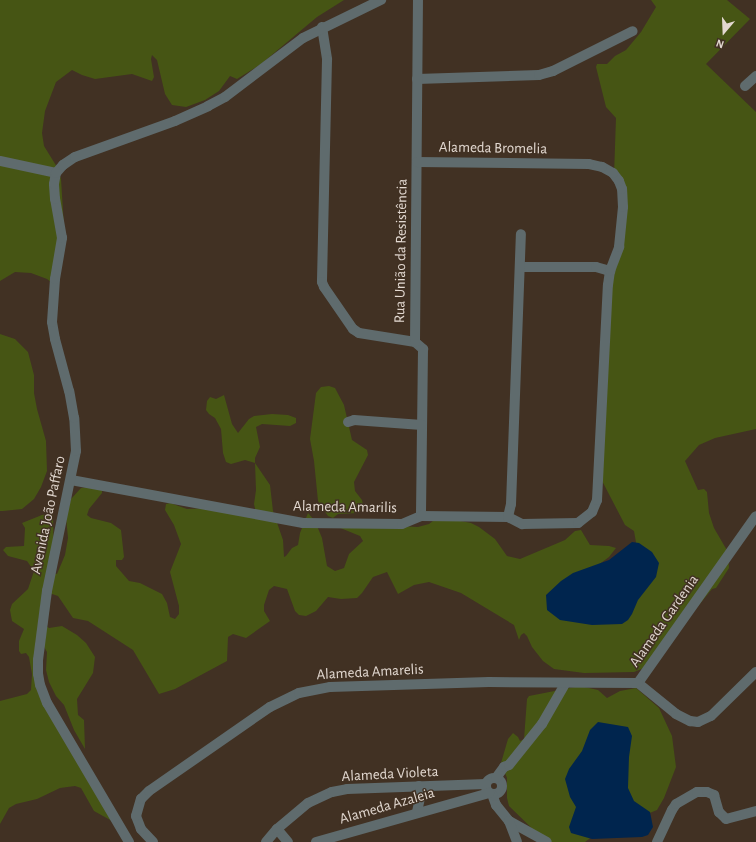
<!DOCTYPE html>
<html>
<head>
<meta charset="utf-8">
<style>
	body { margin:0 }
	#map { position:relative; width:756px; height:842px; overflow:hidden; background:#413123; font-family:"Alegreya Sans",sans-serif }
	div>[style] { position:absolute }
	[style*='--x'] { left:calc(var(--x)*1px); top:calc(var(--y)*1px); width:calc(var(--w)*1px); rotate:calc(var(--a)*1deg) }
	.green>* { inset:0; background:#465514 }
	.water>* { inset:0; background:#00254e }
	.minor>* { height:10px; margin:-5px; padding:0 5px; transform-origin:5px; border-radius:5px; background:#5f6b6d }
	.minor>.ring { margin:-5px; padding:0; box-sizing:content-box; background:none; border:10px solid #5f6b6d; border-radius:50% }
	span { translate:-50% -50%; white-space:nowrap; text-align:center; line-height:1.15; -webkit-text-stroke:3px #413123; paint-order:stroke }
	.street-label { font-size:15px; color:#e2d8d0 }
	.north { position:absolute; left:704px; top:12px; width:40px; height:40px; -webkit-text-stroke:3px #413123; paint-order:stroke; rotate:199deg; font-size:11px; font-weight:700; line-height:16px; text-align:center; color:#e2d8d0 }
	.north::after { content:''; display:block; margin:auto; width:14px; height:18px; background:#e2d8d0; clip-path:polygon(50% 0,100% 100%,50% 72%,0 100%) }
</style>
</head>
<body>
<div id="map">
	<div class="green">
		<i style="clip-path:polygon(0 0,344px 0,317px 17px,261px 64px,237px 79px,230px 76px,219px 91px,205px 100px,186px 107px,172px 105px,165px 94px,157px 60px,152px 55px,151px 59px,154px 77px,152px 81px,132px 74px,95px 79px,82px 75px,72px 70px,56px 82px,45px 111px,42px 133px,44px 146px,57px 167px,61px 179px,64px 227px,55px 285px,47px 279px,31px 273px,15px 272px,0 281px)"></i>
		<i style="clip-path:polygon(651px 0,727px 0,750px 19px,706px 64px,756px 112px,756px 429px,715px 438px,699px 445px,685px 461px,698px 490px,704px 489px,707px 492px,709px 513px,714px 528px,728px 552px,729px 568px,716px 588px,712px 589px,649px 666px,634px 672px,584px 673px,554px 669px,543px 661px,532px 647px,527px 636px,524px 633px,521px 635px,519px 640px,514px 625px,461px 593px,429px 582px,414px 585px,398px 594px,387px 572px,373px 577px,362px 593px,357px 598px,341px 599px,328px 597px,316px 611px,306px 616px,299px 615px,295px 611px,287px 589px,274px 586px,269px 590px,264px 605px,264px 611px,270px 621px,246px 638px,233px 634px,228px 637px,227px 661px,175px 689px,159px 694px,133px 650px,88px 621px,73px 618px,58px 596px,52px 594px,48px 598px,45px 625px,49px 628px,62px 626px,77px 635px,86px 643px,95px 657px,93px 673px,77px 699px,78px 715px,84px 720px,85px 749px,74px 730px,64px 705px,56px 696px,49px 682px,46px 670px,47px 652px,43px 645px,38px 683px,112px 821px,94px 811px,81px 788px,75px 786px,60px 788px,37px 799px,16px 804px,9px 808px,0 824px,0 701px,27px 694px,31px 690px,32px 674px,29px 657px,26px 653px,21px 654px,19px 651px,19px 641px,24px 629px,12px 621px,10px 610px,12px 604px,28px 589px,34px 571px,27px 561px,8px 556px,3px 550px,6px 547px,24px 546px,25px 528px,22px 523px,42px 515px,53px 513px,54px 573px,57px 574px,65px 555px,68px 538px,66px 517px,71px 499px,81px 488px,90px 487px,102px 490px,102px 493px,89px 509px,87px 515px,91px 518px,111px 523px,121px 530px,124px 557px,122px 560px,116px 560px,116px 566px,129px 581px,140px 583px,162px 594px,167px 603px,170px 617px,175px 619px,179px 614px,179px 606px,170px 572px,181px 544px,174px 525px,165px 510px,166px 504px,170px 503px,187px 509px,212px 508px,256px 513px,254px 504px,256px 490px,255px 463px,245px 460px,231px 464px,226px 462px,223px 453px,221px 429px,215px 418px,209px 414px,206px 410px,207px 401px,210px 397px,216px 399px,224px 395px,232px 424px,238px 433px,249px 419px,254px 416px,272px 414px,288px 415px,296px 418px,296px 423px,290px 426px,262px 424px,256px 427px,260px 447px,255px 458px,255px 463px,270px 485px,273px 511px,283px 540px,284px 557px,286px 556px,292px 548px,298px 545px,300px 533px,308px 513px,315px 521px,322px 538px,327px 566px,335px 571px,344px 568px,349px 554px,363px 541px,360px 536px,338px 527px,372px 525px,418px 527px,429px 524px,442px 514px,451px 519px,471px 523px,479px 527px,495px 539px,507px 556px,520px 559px,565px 540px,575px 531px,581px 530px,590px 545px,609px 546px,616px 548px,609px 557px,564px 590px,637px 548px,634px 531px,625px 525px,599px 475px,610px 271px,618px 254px,622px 189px,614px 175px,616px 118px,606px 107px,596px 67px,597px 64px,607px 64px,615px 56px,626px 50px,641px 32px,656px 7px)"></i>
		<i style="clip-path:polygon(0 334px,15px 339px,28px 352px,34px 375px,34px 393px,37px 409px,46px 441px,47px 471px,41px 487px,34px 499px,22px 509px,3px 511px,0 511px)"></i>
		<i style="clip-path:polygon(329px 386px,335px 388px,344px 405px,352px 440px,367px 450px,368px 455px,354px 482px,355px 491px,362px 500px,364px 510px,358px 513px,338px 514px,333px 518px,328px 516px,318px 501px,314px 461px,310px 439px,316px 393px,321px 387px)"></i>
		<i style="clip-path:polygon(580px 686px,598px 690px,607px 698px,620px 691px,636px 688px,659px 708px,672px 736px,676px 767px,664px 798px,657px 810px,593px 836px,585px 842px,546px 842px,509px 806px,507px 798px,507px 778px,501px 763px,508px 739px,513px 733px,518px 737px,520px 741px,524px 739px,527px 699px,529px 696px)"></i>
	</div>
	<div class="water">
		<i style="clip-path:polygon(632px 542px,639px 543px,652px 552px,659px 563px,656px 577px,638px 600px,632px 614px,628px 620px,622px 624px,592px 625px,560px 620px,547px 610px,546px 595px,561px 581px,573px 573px,609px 560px)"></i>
		<i style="clip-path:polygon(598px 722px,628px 727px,632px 736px,629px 757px,628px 788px,634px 801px,650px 812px,653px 827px,648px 835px,642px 837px,592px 839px,571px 833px,569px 827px,576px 807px,570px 797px,565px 779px,569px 769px,582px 751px,590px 730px)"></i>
	</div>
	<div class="minor">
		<i style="--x:322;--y:27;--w:33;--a:81"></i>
		<i style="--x:327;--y:60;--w:222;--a:91.3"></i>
		<i style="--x:322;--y:282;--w:5;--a:68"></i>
		<i style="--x:324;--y:287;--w:51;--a:55.4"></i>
		<i style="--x:353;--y:329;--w:7;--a:34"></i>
		<i style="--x:359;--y:333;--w:57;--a:9.1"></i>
		<i style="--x:415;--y:342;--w:11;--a:41"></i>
		<i style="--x:423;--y:349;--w:167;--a:90.7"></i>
		<i style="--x:417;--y:79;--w:122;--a:-1.9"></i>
		<i style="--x:539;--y:75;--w:15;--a:-16"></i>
		<i style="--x:553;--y:71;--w:89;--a:-26.6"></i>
		<i style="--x:745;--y:86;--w:15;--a:-42"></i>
		<i style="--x:0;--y:161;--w:57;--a:12.1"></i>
		<i style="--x:520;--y:267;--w:76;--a:0"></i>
		<i style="--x:596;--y:267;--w:15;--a:16"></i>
		<i style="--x:415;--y:342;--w:342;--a:-89.5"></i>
		<i style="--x:348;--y:422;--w:6;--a:-18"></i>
		<i style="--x:354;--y:420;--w:68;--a:4.2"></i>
		<i style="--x:71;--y:480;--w:236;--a:10.5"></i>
		<i style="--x:303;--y:523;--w:99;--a:0.6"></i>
		<i style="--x:402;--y:524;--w:21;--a:-23"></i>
		<i style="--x:421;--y:516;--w:87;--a:0.7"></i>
		<i style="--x:508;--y:517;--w:16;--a:27"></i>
		<i style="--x:522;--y:524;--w:56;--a:-1"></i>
		<i style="--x:578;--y:523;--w:18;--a:-38"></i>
		<i style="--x:592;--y:512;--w:13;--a:-67"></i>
		<i style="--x:597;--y:500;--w:215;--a:-87.1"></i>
		<i style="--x:608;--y:285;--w:14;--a:-82"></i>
		<i style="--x:610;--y:271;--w:26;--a:-69"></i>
		<i style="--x:619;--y:247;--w:40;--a:-84.3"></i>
		<i style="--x:623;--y:207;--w:18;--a:-93"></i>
		<i style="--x:622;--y:189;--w:9;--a:-111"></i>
		<i style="--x:619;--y:181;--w:10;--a:-127"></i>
		<i style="--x:613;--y:173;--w:13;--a:-151"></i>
		<i style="--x:602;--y:167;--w:13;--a:-167"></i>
		<i style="--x:589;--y:164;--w:172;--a:-179.3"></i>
		<i style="--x:508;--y:517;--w:13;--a:-77"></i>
		<i style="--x:511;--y:504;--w:270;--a:-87.9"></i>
		<i style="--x:638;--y:683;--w:204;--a:-54.8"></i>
		<i style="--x:638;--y:683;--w:49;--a:39.2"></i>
		<i style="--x:676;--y:714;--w:16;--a:27"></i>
		<i style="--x:690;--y:721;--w:8;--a:7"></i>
		<i style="--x:698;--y:722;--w:14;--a:-25"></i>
		<i style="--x:711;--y:716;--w:63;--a:-44.4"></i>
		<i class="ring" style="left:486px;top:778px;width:6px;height:6px"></i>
		<i style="--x:496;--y:778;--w:14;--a:-54"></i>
		<i style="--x:504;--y:767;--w:5;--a:-22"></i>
		<i style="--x:509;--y:765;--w:53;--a:-51.2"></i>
		<i style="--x:542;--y:724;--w:46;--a:-60.1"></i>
		<i style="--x:492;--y:794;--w:12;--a:70"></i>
		<i style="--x:496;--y:805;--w:21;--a:51"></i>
		<i style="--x:509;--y:821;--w:43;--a:28.9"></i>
		<i style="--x:417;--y:812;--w:14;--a:-78"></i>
		<i style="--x:420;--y:798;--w:12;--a:-95"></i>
		<i style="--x:509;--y:821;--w:22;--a:69"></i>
		<i style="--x:277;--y:829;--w:17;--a:50"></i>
		<i style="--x:129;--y:842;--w:161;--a:-120.5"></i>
		<i style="--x:47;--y:703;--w:19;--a:-111"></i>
		<i style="--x:40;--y:685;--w:11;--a:-100"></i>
		<i style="--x:38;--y:674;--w:14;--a:-90"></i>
		<i style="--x:38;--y:660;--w:70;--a:-82.6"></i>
		<i style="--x:47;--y:591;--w:143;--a:-78.3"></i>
		<i style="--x:76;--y:451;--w:33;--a:-93"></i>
		<i style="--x:74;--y:418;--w:27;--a:-100"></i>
		<i style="--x:69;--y:391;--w:54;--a:-105.1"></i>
		<i style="--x:55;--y:339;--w:17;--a:-100"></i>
		<i style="--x:52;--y:322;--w:43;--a:-86"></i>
		<i style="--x:55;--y:279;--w:42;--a:-80.3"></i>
		<i style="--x:62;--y:238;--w:40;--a:-100"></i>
		<i style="--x:55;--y:199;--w:15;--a:-94"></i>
		<i style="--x:54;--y:184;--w:11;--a:-80"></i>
		<i style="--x:56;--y:173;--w:11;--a:-49"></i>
		<i style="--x:63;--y:165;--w:14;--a:-34"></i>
		<i style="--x:75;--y:157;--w:106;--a:-19.8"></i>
		<i style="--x:175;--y:121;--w:36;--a:-24"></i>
		<i style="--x:208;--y:106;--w:19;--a:-28"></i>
		<i style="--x:225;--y:97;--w:98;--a:-37.1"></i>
		<i style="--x:303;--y:38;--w:87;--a:-26"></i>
		<i style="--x:153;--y:842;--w:18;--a:-133"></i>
		<i style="--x:141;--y:829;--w:14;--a:-111"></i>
		<i style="--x:136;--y:816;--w:18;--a:-74"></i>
		<i style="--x:141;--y:799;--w:11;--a:-45"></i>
		<i style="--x:149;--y:791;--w:147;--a:-34.8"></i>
		<i style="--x:270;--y:707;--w:32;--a:-26"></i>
		<i style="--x:299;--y:693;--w:32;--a:-11"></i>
		<i style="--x:330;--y:687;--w:159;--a:-1.8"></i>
		<i style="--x:489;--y:682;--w:149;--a:0.4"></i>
		<i style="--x:266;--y:842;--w:17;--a:-50"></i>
		<i style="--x:277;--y:829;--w:40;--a:-40"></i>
		<i style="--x:308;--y:803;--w:26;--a:-25"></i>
		<i style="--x:332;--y:792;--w:15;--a:-11"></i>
		<i style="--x:347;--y:789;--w:139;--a:-2.1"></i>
		<i style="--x:316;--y:842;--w:180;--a:-15.8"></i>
		<i style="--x:657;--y:842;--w:35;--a:-65"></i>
		<i style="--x:672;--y:810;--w:7;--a:-56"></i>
		<i style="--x:676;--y:804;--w:24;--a:-30"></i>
		<i style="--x:697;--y:792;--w:10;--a:0"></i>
		<i style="--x:707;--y:792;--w:8;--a:23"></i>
		<i style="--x:714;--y:795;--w:18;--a:74"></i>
		<i style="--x:719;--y:812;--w:10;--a:45"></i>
		<i style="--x:726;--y:819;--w:31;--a:-15"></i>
	</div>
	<div class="street-label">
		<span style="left:493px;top:148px;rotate:1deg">Alameda Bromelia</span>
		<span style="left:401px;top:251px;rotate:-89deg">Rua União da Resistência</span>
		<span style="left:345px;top:507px;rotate:1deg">Alameda Amarilis</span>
		<span style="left:48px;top:515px;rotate:-78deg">Avenida João Paffaro</span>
		<span style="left:664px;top:621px;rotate:-55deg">Alameda Gardenia</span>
		<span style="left:370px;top:672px;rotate:-3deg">Alameda Amarelis</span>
		<span style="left:390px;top:774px;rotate:-3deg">Alameda Violeta</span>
		<span style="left:387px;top:806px;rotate:-16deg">Alameda Azaleia</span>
	</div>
	<div class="north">N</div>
</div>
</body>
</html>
